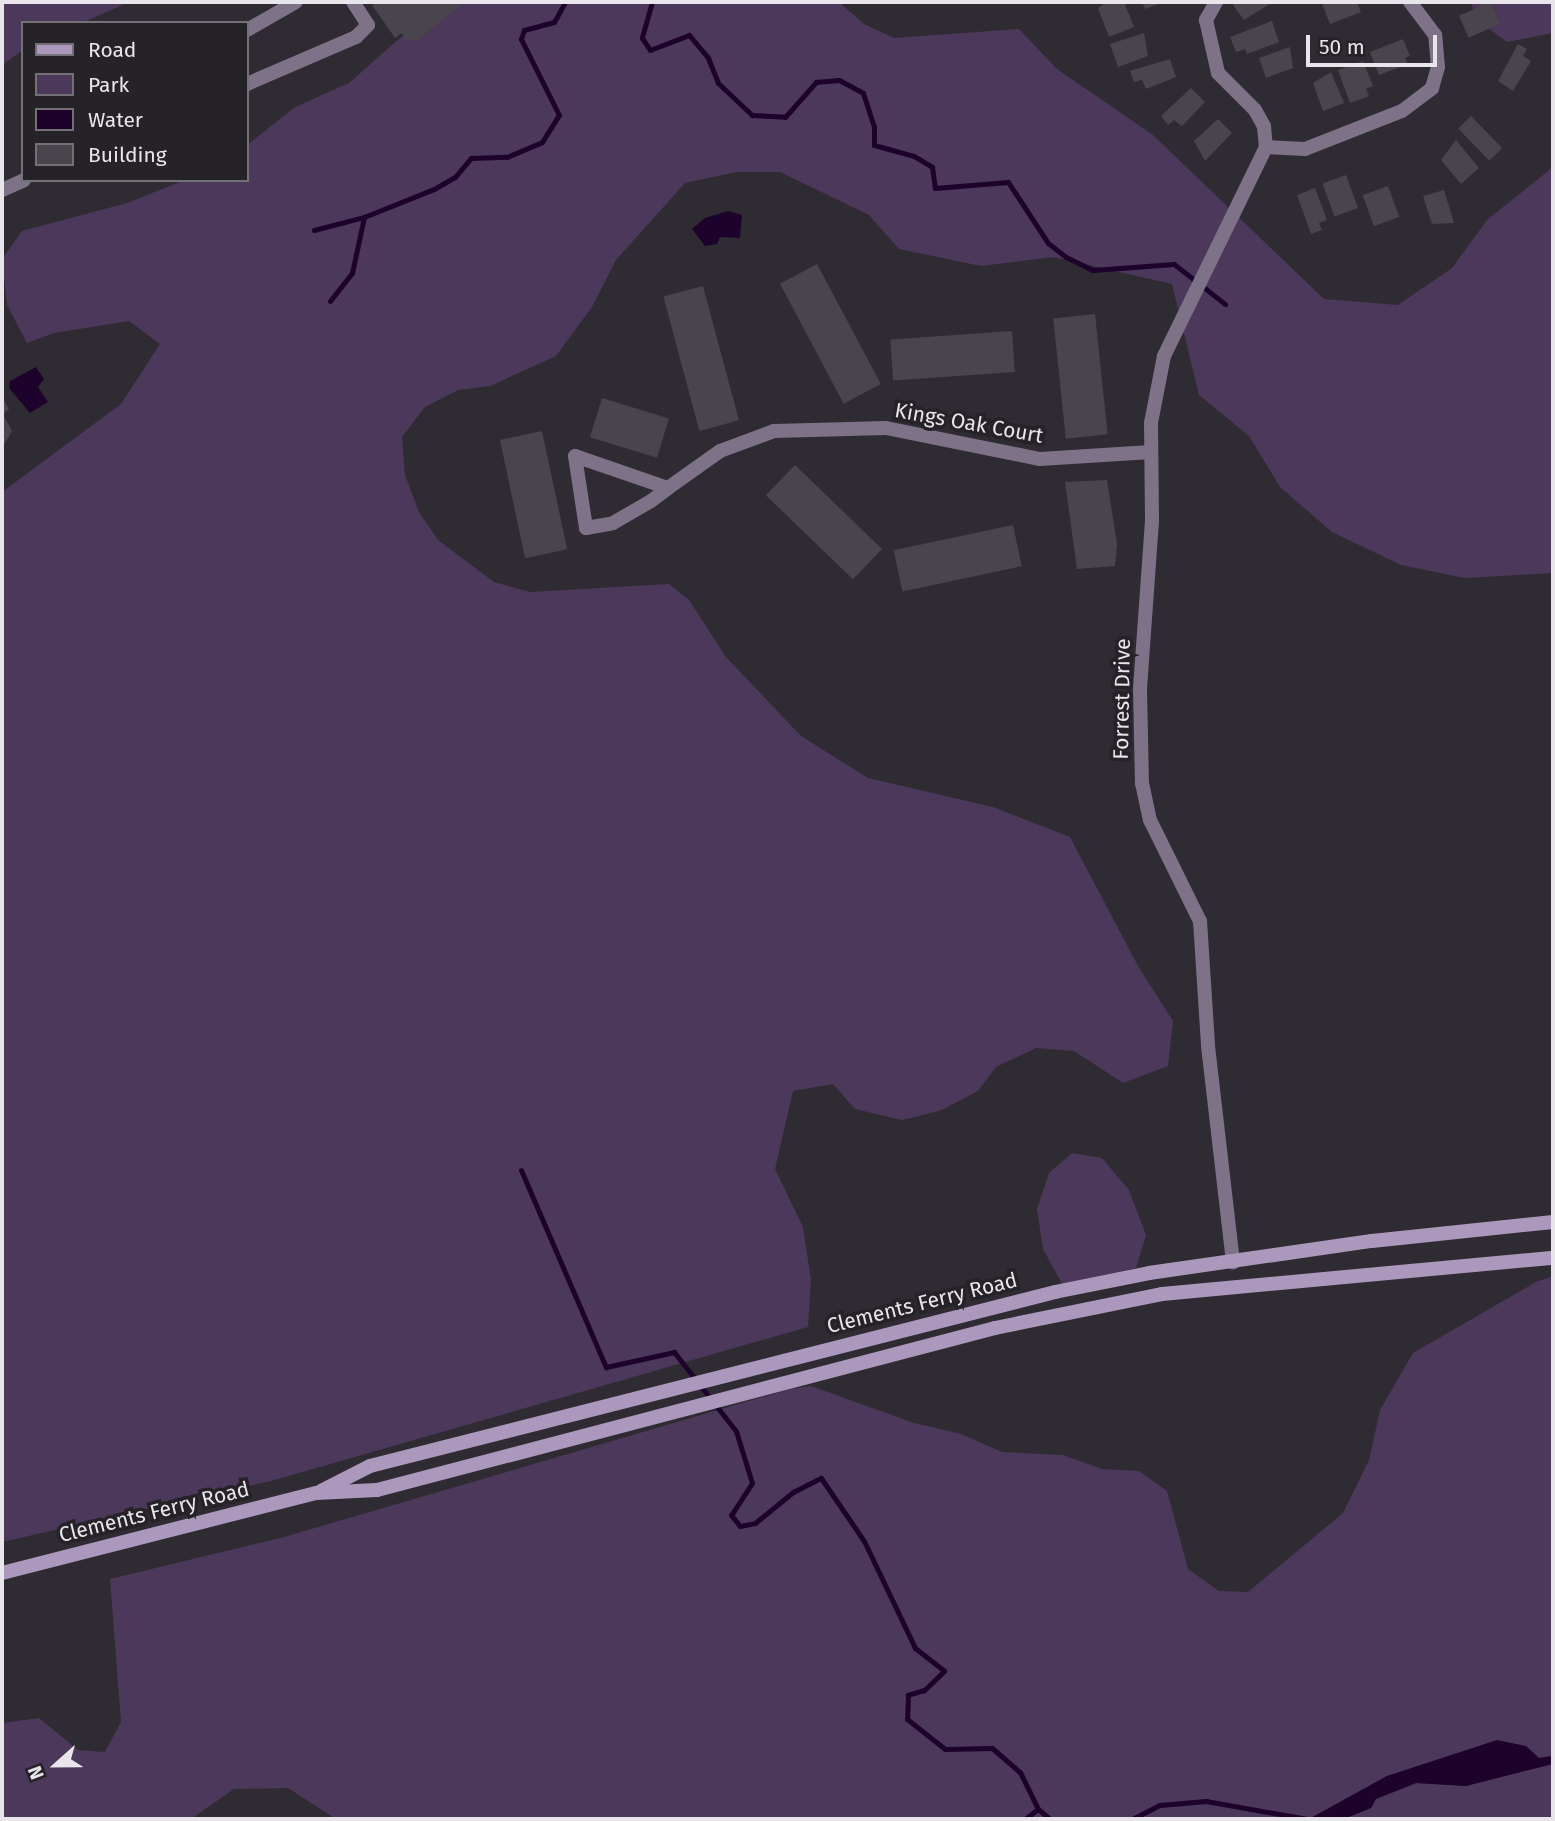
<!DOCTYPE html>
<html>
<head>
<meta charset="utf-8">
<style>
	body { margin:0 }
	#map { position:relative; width:1555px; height:1821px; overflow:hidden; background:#2f2b32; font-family:"Fira Sans",sans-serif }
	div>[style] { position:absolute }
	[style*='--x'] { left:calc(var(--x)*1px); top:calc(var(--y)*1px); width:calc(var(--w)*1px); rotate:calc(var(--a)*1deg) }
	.green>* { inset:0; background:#4c385a }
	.water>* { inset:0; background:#1d032c }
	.stream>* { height:5px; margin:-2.5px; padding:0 2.5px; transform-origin:2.5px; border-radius:2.5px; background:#1d032c }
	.building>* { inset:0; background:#49454c; transform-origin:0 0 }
	.street>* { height:14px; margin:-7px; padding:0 7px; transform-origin:7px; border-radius:7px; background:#7e7288 }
	.secondary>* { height:14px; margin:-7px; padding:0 7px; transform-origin:7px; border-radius:7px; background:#ac98bc }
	span { translate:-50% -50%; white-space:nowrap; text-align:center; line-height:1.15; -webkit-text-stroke:7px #252228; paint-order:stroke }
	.street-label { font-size:21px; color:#e8e6ea }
	.frame { position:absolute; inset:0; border:4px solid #e8e6ea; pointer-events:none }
	.legend { position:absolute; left:21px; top:21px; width:228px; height:161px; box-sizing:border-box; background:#252228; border:2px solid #737076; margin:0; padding:9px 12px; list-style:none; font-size:21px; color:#e8e6ea }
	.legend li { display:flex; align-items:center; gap:14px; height:35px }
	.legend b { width:35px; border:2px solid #737076 }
	.north { position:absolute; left:21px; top:1730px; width:70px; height:70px; -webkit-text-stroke:5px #252228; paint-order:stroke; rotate:249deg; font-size:19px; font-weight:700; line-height:28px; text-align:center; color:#e8e6ea }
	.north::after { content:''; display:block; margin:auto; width:24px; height:32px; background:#e8e6ea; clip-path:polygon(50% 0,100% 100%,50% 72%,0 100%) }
	.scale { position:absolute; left:1306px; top:35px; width:131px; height:32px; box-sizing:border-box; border:4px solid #e8e6ea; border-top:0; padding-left:9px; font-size:21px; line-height:24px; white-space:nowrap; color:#e8e6ea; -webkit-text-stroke:5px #252228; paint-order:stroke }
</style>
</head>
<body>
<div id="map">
	<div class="green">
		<i style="clip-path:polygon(2px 2px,129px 2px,82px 23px,23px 23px,23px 50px,2px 65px)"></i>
		<i style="clip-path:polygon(464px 2px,839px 2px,864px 24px,894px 38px,1019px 29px,1057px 69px,1153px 135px,1324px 299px,1398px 305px,1452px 268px,1487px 220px,1553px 167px,1553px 573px,1465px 578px,1401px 565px,1332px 532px,1280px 487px,1249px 436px,1199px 395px,1172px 284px,1054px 257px,981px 266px,899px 249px,869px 215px,780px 172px,736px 172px,685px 183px,616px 260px,592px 307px,556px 356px,490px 386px,458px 390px,425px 407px,402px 437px,405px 475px,419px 512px,438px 540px,494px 582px,530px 592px,669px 584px,689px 600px,726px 657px,801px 736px,868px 778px,993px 807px,1070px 837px,1138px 966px,1173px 1021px,1168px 1066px,1123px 1083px,1074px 1051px,1036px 1048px,996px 1067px,978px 1091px,942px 1110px,902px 1120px,855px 1109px,833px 1084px,793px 1091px,775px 1169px,803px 1227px,811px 1280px,808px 1327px,271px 1481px,2px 1542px,2px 492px,121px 404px,160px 344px,129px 321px,54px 333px,27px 343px,7px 305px,2px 259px,22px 231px,127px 203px,185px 180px,247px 180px,247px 145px,295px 107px,349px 83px,400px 38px)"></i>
		<i style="clip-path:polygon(1471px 2px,1553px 2px,1553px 33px,1507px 42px,1476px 19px)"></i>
		<i style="clip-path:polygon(1072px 1153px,1102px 1158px,1129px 1190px,1146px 1235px,1136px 1268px,1062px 1284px,1043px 1249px,1037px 1209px,1049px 1173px)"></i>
		<i style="clip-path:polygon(1553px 1276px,1553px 1756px,1539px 1758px,1526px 1746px,1387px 1776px,1309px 1819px,336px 1819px,288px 1788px,234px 1789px,191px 1819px,2px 1819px,2px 1723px,39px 1718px,78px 1750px,105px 1752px,121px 1722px,110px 1579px,284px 1537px,790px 1389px,811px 1386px,914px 1423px,961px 1434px,1002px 1452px,1063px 1455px,1102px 1469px,1139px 1471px,1167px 1491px,1188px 1569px,1219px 1591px,1248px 1592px,1343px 1513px,1369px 1460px,1380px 1410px,1413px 1353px,1536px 1282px)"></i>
		<i style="clip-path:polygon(1542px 1764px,1553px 1764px,1553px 1819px,1344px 1819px,1371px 1808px,1376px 1799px,1416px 1783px,1466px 1786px)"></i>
	</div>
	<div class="water">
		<i style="clip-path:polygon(728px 211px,742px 215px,740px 238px,720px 237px,717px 244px,705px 246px,692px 229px,705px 218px)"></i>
		<i style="clip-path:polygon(36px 367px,44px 379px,38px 387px,48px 402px,30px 413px,9px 388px,10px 381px)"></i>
		<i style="clip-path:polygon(1497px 1740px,1526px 1746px,1539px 1758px,1553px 1756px,1553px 1764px,1466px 1786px,1416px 1783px,1376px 1799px,1371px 1808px,1344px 1819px,1309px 1819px,1387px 1776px)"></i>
	</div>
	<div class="stream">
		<i style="--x:652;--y:2;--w:37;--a:106"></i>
		<i style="--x:642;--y:38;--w:14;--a:56"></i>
		<i style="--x:650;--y:50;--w:42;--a:-21"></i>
		<i style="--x:689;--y:35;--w:30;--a:50"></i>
		<i style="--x:708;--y:58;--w:27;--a:68"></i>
		<i style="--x:718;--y:83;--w:47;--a:43.3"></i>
		<i style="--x:752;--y:115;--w:33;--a:3"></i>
		<i style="--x:785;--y:117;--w:47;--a:-48.5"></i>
		<i style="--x:816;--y:82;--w:23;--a:-5"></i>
		<i style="--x:839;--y:80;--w:27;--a:28"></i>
		<i style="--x:863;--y:93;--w:35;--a:72"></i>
		<i style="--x:874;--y:126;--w:19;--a:90"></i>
		<i style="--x:874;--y:145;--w:41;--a:15.4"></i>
		<i style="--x:914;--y:156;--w:21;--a:31"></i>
		<i style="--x:932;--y:167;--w:21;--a:82"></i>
		<i style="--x:935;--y:188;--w:73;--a:-4.7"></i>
		<i style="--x:1008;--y:182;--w:73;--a:56.7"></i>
		<i style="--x:1048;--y:243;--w:23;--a:38"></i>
		<i style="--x:1066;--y:257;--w:30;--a:26"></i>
		<i style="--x:1093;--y:270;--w:81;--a:-4.2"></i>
		<i style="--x:1174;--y:264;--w:65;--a:38.1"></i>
		<i style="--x:314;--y:230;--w:52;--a:-14.6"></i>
		<i style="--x:364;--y:217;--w:75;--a:-21.8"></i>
		<i style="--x:434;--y:189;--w:24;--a:-30"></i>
		<i style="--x:455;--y:177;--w:25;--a:-50"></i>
		<i style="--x:471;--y:158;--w:36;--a:-2"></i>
		<i style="--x:507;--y:157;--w:38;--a:-23"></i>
		<i style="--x:542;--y:142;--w:32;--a:-58"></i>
		<i style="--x:559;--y:115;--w:85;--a:-116.6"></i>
		<i style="--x:521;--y:39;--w:9;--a:-72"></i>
		<i style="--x:524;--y:30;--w:31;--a:-15"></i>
		<i style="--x:554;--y:22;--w:23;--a:-61"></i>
		<i style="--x:330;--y:301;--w:36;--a:-52"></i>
		<i style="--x:352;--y:273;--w:57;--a:-77.9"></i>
		<i style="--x:521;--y:1170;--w:215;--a:66.7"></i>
		<i style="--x:606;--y:1367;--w:70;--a:-12.4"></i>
		<i style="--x:674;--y:1352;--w:100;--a:51.9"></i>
		<i style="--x:736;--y:1431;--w:54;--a:72.9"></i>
		<i style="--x:752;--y:1483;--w:38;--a:123"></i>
		<i style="--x:731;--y:1515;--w:14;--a:51"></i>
		<i style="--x:740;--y:1526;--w:15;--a:-11"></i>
		<i style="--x:755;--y:1523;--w:49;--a:-39.2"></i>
		<i style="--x:793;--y:1492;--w:31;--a:-27"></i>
		<i style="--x:821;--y:1478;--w:76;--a:55.7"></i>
		<i style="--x:864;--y:1541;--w:119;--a:64.5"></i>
		<i style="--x:915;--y:1648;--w:37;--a:38"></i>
		<i style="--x:944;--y:1671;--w:28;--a:136"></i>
		<i style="--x:924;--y:1690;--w:17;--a:163"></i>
		<i style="--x:908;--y:1695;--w:24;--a:92"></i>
		<i style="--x:907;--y:1719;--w:48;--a:38.3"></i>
		<i style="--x:945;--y:1749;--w:47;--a:-1.2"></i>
		<i style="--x:992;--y:1748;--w:37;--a:41"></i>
		<i style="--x:1020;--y:1772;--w:41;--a:64.1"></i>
		<i style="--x:1038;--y:1809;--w:16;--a:40"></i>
		<i style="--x:1025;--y:1819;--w:16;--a:-38"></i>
		<i style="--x:1132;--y:1819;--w:31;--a:-27"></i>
		<i style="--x:1160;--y:1805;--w:46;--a:-5"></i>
		<i style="--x:1206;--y:1801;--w:103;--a:10.1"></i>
	</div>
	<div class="building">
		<i style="clip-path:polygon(376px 2px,465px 2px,415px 42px,411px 38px,406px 42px,402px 33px,395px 38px,372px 5px)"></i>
		<i style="clip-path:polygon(1107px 2px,1124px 2px,1134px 27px,1109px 37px,1098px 8px)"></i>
		<i style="clip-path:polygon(1142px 2px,1164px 2px,1145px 9px)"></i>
		<i style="clip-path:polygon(1237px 2px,1273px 2px,1244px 20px,1233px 5px)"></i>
		<i style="clip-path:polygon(1328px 2px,1357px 2px,1361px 12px,1330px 24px,1322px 4px)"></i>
		<i style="left:1490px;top:2px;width:24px;height:34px;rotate:66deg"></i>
		<i style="clip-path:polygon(1272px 21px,1279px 42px,1247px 54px,1245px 49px,1236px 52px,1230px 37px)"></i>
		<i style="clip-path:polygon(1144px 33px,1148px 56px,1118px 67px,1110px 44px)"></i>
		<i style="clip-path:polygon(1403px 39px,1410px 56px,1405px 58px,1408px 64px,1379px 75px,1370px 52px)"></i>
		<i style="clip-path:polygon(1518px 44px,1527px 49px,1523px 56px,1531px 61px,1513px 91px,1498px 81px)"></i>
		<i style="clip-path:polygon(1290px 47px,1293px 68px,1266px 78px,1259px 58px)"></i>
		<i style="clip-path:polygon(1170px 59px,1176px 77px,1146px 89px,1142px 80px,1134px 82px,1130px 71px)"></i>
		<i style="clip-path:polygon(1363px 61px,1373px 86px,1366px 89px,1369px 96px,1350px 103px,1338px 70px)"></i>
		<i style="clip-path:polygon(1331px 72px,1344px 103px,1323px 111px,1313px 83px)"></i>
		<i style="clip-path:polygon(1191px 88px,1205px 102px,1182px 126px,1174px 120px,1168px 125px,1161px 116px)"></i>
		<i style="left:1471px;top:116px;width:45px;height:18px;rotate:46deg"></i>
		<i style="clip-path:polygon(1218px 119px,1232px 133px,1205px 161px,1194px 141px)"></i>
		<i style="clip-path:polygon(1456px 140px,1479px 168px,1461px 184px,1441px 160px)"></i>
		<i style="left:1346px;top:175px;width:35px;height:25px;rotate:70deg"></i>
		<i style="left:1388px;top:186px;width:33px;height:27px;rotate:70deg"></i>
		<i style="clip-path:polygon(1315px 188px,1327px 220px,1319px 223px,1322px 230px,1311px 234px,1297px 195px)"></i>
		<i style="clip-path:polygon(1444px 190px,1454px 223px,1432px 224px,1423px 196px)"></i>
		<i style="left:817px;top:264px;width:136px;height:42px;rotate:62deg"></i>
		<i style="left:703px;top:286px;width:139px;height:41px;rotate:75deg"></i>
		<i style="left:1095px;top:314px;width:121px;height:42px;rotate:84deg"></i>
		<i style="left:1012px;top:331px;width:41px;height:122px;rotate:86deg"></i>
		<i style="clip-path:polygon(2px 397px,9px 409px,3px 414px,12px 431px,2px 448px)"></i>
		<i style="left:602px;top:398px;width:70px;height:41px;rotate:17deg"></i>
		<i style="left:542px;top:431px;width:121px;height:43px;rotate:78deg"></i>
		<i style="left:795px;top:465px;width:121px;height:42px;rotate:44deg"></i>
		<i style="clip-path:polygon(1107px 480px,1117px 544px,1115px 566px,1077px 569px,1065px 482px)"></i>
		<i style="left:1013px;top:525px;width:42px;height:122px;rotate:78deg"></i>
	</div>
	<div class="street">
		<i style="--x:1216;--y:2;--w:21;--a:119"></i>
		<i style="--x:1206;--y:20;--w:54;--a:77.2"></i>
		<i style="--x:1218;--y:73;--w:52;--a:45"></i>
		<i style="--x:1255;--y:110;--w:18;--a:61"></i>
		<i style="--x:1264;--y:126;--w:21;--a:85"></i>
		<i style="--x:1266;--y:147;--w:233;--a:116"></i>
		<i style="--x:1164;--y:356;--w:68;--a:101"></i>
		<i style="--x:1151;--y:423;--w:98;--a:89.4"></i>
		<i style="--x:1152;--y:521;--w:168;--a:94.1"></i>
		<i style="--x:1140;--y:689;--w:94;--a:88.8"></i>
		<i style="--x:1142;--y:783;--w:38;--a:78"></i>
		<i style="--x:1150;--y:820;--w:113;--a:63.7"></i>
		<i style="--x:1200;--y:921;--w:125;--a:86.3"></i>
		<i style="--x:1208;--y:1046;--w:218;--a:83.4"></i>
		<i style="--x:247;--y:30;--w:56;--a:-29.7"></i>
		<i style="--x:247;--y:84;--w:119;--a:-23.3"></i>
		<i style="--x:356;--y:37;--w:17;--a:-45"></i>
		<i style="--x:368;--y:25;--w:27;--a:-123"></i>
		<i style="--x:1266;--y:147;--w:39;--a:3"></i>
		<i style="--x:1305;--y:149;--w:104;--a:-21.4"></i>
		<i style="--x:1402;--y:111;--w:38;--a:-37"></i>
		<i style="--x:1432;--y:88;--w:22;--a:-74"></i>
		<i style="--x:1438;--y:67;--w:32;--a:-95"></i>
		<i style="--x:1435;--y:35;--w:41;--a:-127.1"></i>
		<i style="--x:2;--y:190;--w:24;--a:-24"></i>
		<i style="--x:668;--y:488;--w:98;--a:-161"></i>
		<i style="--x:575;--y:456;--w:73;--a:81.3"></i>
		<i style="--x:586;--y:528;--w:27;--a:-10"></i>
		<i style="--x:613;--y:523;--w:44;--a:-30.1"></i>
		<i style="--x:651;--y:501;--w:21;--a:-37"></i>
		<i style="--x:668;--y:488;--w:64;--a:-35.4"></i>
		<i style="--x:720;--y:451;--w:58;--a:-20.3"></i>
		<i style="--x:774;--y:431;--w:112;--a:-1.5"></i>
		<i style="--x:886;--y:428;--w:157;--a:11.4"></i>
		<i style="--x:1040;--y:459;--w:111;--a:-3.6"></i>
	</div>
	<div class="secondary">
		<i style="--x:321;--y:1491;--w:55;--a:-27"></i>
		<i style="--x:370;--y:1466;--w:707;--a:-14.25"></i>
		<i style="--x:1055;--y:1292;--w:96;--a:-11.4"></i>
		<i style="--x:1149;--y:1273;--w:225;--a:-8.2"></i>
		<i style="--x:1372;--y:1241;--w:182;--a:-6"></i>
		<i style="--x:2;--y:1573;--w:324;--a:-14.3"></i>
		<i style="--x:316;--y:1493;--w:61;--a:-2.8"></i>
		<i style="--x:377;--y:1490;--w:639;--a:-14.69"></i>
		<i style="--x:995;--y:1328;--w:170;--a:-11.5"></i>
		<i style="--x:1162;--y:1294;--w:393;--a:-5.3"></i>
	</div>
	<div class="street-label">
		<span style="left:969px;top:423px;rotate:10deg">Kings Oak Court</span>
		<span style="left:1122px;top:699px;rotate:-89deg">Forrest Drive</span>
		<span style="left:922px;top:1303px;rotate:-14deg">Clements Ferry Road</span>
		<span style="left:154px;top:1512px;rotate:-14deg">Clements Ferry Road</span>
	</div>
	<div class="frame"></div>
	<ul class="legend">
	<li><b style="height:9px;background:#ac98bc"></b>Road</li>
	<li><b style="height:19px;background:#4c385a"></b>Park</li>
	<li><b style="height:19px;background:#1d032c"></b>Water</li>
	<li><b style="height:19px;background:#49454c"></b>Building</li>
	</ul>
	<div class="north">N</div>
	<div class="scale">50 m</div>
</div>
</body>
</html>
